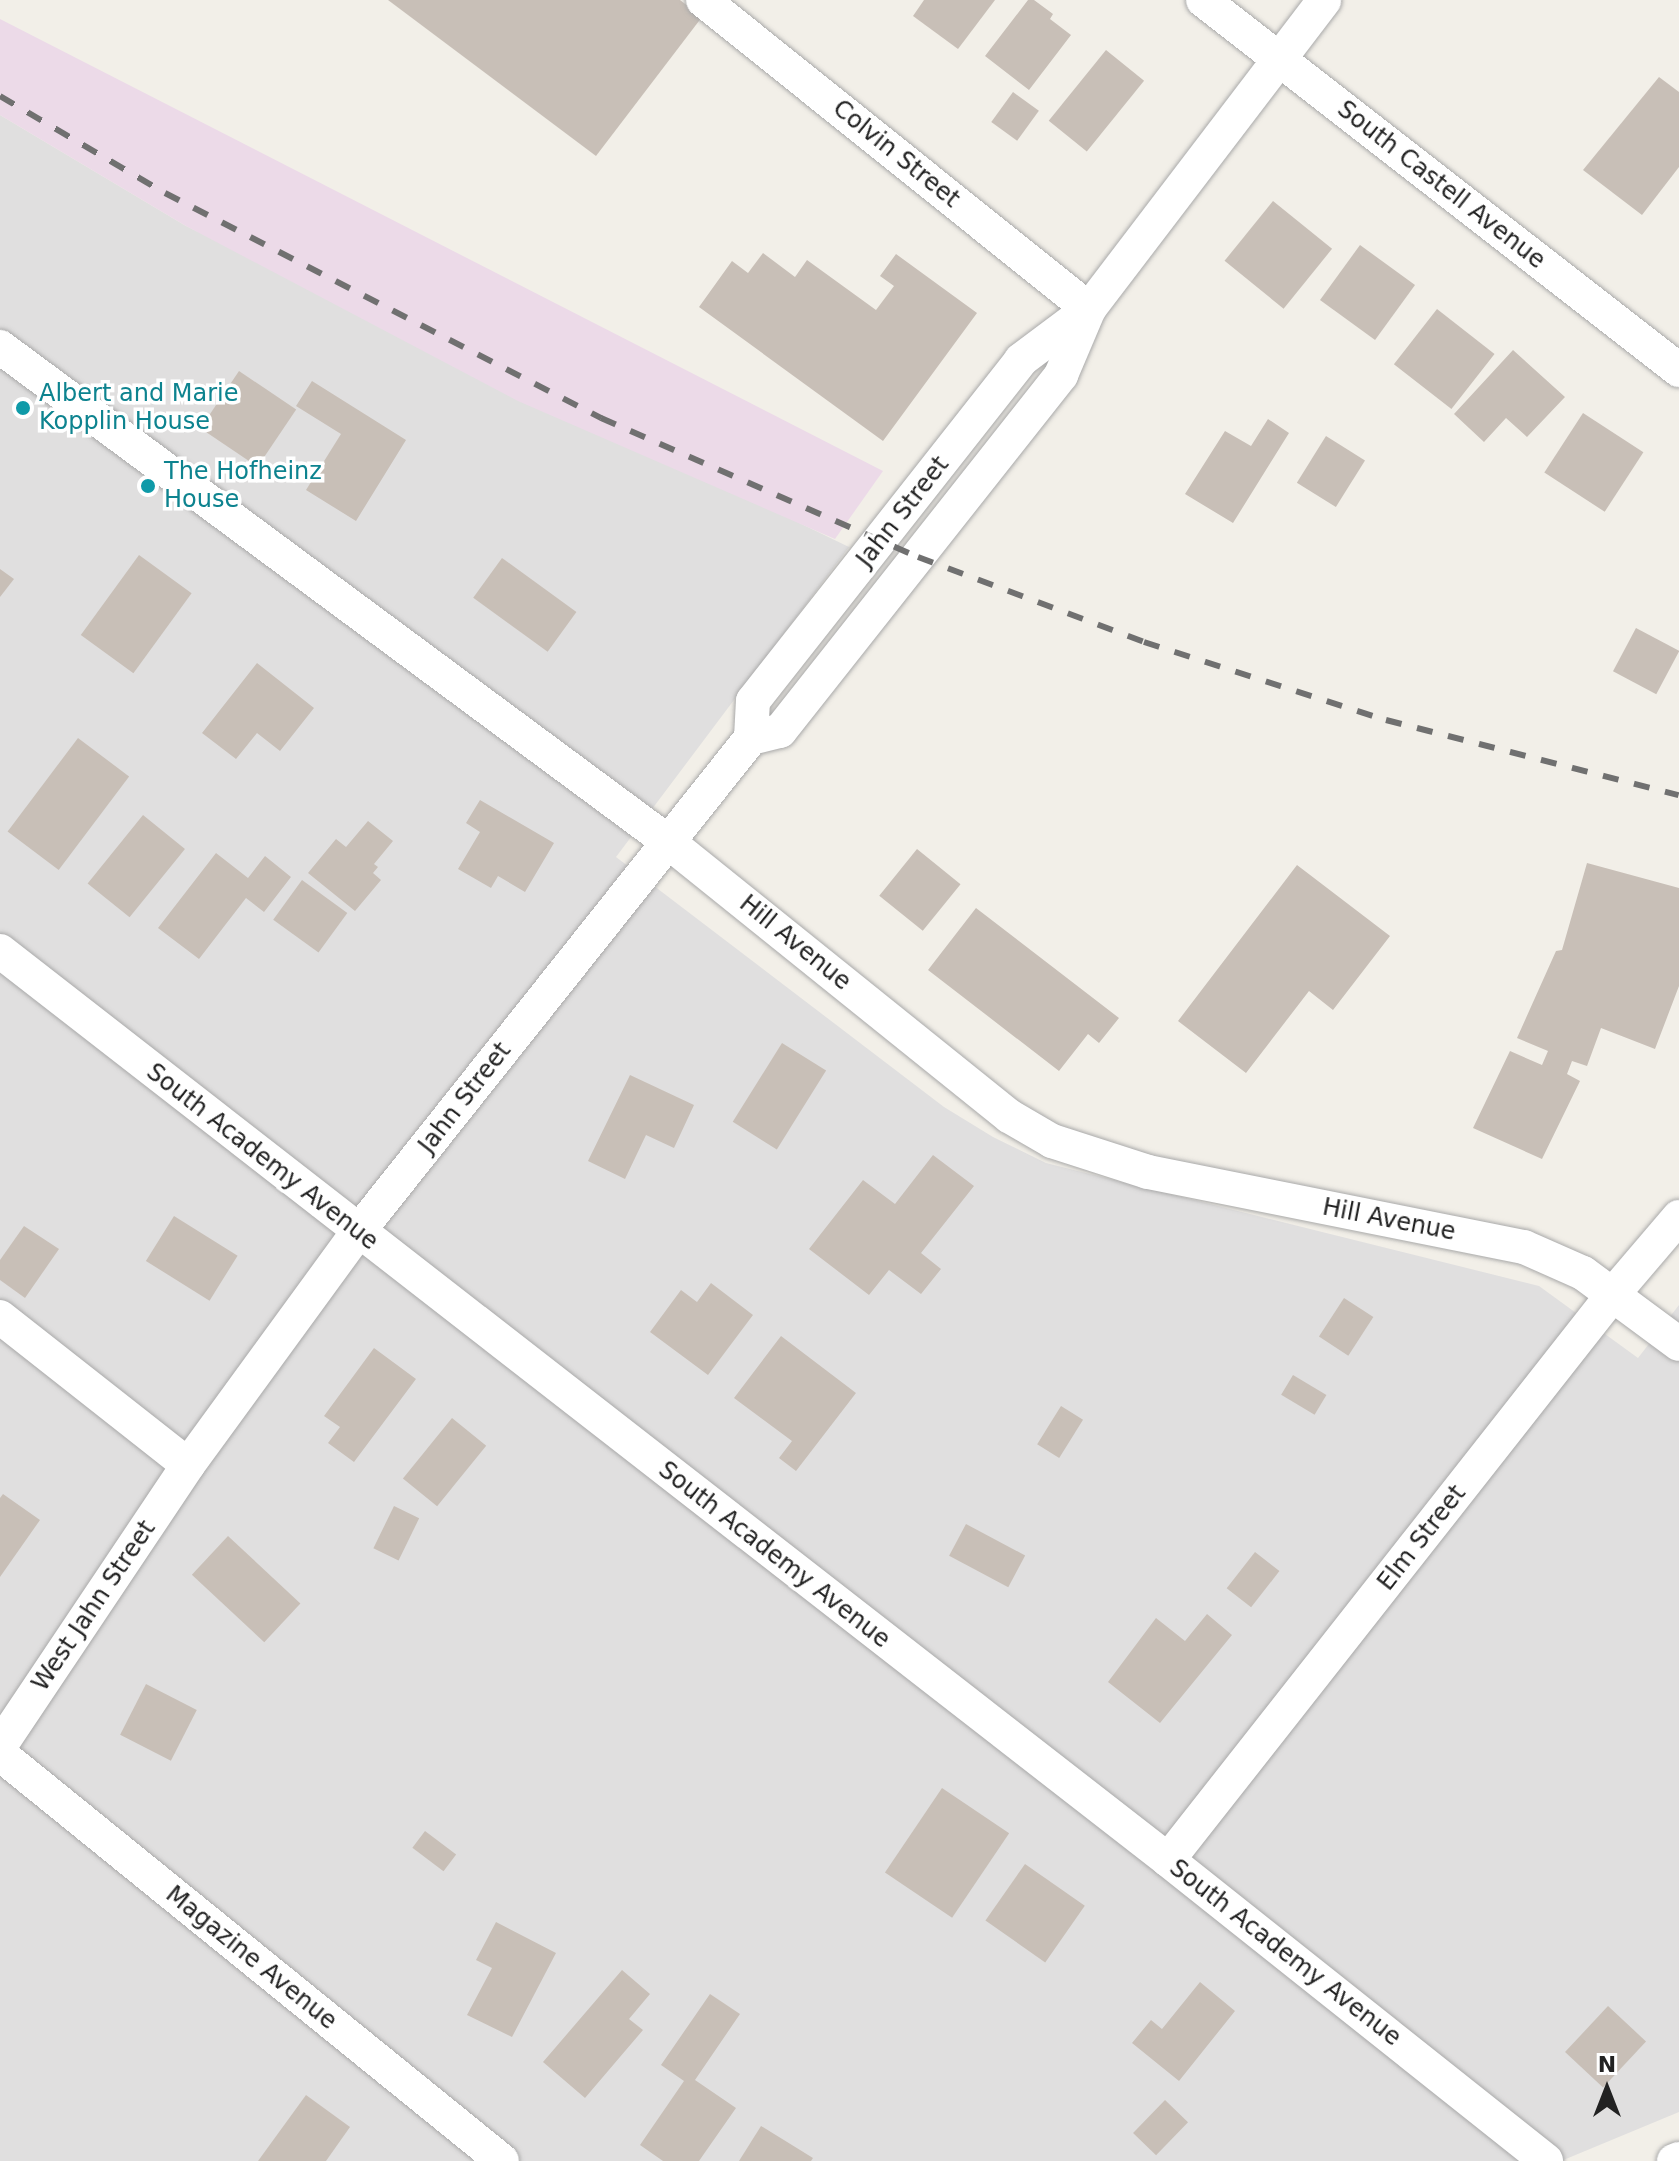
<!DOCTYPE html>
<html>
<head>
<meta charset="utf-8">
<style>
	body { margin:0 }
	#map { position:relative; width:1679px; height:2161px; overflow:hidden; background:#f2efe8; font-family:"DejaVu Sans",sans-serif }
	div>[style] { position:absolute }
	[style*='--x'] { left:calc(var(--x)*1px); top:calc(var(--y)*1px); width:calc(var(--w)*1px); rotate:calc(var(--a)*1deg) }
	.residential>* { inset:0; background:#e0dfdf }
	.industrial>* { inset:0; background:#ecdae8 }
	.building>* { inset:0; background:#c8bfb7; transform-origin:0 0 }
	.roads { filter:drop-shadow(0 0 2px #a9a9a9) drop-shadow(0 0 2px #a9a9a9) }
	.minor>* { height:34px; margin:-17px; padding:0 17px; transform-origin:17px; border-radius:17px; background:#fff }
	.rail>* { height:6px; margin-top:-3px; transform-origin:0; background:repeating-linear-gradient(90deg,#707070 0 16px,transparent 0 32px) }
	.dots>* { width:22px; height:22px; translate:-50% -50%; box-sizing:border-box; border:4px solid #fff; border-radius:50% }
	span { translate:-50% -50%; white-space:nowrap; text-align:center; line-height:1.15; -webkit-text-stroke:7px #fff; paint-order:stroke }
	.street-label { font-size:24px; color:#222 }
	.culture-label { font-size:24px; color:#0d838f }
	.left { translate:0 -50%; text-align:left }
	.north { position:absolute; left:1567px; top:2049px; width:80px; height:80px; -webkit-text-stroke:6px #fff; paint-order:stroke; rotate:0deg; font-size:22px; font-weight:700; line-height:32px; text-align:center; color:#222 }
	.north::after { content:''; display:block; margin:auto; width:28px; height:36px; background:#222; clip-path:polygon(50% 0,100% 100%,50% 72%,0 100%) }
</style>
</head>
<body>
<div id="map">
	<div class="residential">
		<i style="clip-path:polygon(0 115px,186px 226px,849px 547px,616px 857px,944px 1107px,993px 1137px,1046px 1163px,1539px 1286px,1638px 1358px,1679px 1305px,1679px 2112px,1561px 2161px,0 2161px)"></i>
	</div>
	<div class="industrial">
		<i style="clip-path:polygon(0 19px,883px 471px,835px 539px,518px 401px,186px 226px,0 115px)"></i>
	</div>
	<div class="building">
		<i style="clip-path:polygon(388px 0,680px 0,702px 17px,596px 156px)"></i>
		<i style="clip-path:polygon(924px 0,995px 0,958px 49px,913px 16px)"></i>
		<i style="clip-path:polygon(1028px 0,1034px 0,1053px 14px,1050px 19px,1071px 35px,1029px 90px,985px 56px)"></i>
		<i style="left:1106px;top:50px;width:49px;height:91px;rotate:39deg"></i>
		<i style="clip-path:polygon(1659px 77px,1679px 92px,1679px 167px,1642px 215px,1583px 170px)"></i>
		<i style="left:1013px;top:92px;width:32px;height:37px;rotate:36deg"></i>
		<i style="left:1273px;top:201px;width:76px;height:77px;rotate:39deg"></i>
		<i style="left:1360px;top:245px;width:68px;height:68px;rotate:36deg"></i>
		<i style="clip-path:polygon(763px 253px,795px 277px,807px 260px,876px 310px,894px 286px,880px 276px,896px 254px,977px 313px,883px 441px,699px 307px,732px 261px,748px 273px)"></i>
		<i style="left:1437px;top:309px;width:73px;height:70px;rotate:38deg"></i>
		<i style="clip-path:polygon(1513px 350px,1565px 397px,1527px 437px,1506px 418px,1484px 442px,1454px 414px)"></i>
		<i style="left:239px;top:371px;width:69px;height:69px;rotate:34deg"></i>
		<i style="clip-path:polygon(312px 381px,406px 440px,356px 521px,306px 490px,341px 434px,296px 406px)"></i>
		<i style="left:1583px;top:413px;width:72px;height:71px;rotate:33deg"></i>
		<i style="clip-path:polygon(1268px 419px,1289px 433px,1233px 523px,1185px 494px,1225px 431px,1251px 446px)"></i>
		<i style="left:1326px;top:436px;width:46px;height:55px;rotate:32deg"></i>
		<i style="left:139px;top:555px;width:65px;height:99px;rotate:36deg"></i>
		<i style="left:502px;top:558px;width:92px;height:49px;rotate:36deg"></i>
		<i style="clip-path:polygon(0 569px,14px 579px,0 597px)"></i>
		<i style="left:1636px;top:628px;width:49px;height:49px;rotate:28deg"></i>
		<i style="clip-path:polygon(257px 663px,314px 708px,280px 751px,257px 733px,236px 759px,202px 733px)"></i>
		<i style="left:78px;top:738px;width:64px;height:117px;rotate:37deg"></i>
		<i style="clip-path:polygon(480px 800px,554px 843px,525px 892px,498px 876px,491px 888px,458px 869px,480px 832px,466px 823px)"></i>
		<i style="left:143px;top:815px;width:54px;height:88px;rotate:39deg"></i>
		<i style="clip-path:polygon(368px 821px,393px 841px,374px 864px,378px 867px,373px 873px,381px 880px,355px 911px,308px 873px,336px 839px,346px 847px)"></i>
		<i style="left:917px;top:849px;width:56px;height:60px;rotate:39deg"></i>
		<i style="clip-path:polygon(216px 853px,248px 878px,265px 856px,291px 877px,264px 912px,246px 898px,199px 959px,158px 928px)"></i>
		<i style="clip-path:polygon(1587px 863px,1679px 888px,1679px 986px,1655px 1049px,1601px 1028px,1587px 1066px,1572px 1061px,1567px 1074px,1580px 1081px,1542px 1159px,1473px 1128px,1510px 1051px,1542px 1065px,1548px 1051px,1517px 1038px,1556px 951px,1562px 950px)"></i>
		<i style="clip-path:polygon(1297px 865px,1390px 936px,1333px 1010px,1309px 991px,1246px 1073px,1178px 1021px)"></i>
		<i style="left:302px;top:880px;width:56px;height:49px;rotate:36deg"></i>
		<i style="clip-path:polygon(976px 908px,1119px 1018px,1099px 1043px,1088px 1034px,1059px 1071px,928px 970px)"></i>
		<i style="left:782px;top:1043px;width:52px;height:93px;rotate:32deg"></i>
		<i style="clip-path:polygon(630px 1075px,694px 1105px,674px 1148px,646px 1135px,625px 1179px,588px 1161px)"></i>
		<i style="clip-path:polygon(933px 1155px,974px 1186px,921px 1253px,941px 1269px,921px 1294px,889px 1270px,869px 1295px,809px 1249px,863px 1180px,895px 1204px)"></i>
		<i style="left:174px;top:1216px;width:75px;height:53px;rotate:32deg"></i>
		<i style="clip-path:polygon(24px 1226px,59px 1249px,25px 1298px,0 1280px,0 1260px)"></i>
		<i style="clip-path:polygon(711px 1283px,753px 1315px,708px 1375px,650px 1332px,681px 1290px,697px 1302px)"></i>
		<i style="left:1344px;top:1298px;width:35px;height:46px;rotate:33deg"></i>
		<i style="clip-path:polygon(781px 1336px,856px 1393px,796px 1471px,779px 1458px,792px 1441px,734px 1398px)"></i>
		<i style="clip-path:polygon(374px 1348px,416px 1379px,354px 1462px,328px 1443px,340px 1427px,324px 1416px)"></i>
		<i style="left:1293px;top:1375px;width:39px;height:23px;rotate:31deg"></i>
		<i style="left:1061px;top:1406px;width:26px;height:45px;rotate:32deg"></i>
		<i style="left:452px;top:1418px;width:44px;height:78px;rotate:39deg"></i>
		<i style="clip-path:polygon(3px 1494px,40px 1520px,0 1577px,0 1498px)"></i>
		<i style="left:394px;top:1506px;width:28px;height:47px;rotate:26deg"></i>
		<i style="left:966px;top:1524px;width:67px;height:36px;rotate:28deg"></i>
		<i style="left:228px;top:1536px;width:99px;height:53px;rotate:43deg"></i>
		<i style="left:1255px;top:1552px;width:31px;height:46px;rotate:38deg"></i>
		<i style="clip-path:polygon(1207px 1614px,1232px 1635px,1160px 1723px,1108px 1682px,1156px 1618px,1185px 1641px)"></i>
		<i style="left:146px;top:1684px;width:57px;height:57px;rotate:27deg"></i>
		<i style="left:942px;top:1788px;width:81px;height:102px;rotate:34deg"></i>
		<i style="left:425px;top:1831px;width:39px;height:21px;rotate:37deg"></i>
		<i style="left:1025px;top:1864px;width:73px;height:69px;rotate:35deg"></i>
		<i style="clip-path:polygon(496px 1922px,556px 1953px,512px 2037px,467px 2015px,492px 1968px,476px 1960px)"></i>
		<i style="clip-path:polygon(622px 1970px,650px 1994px,629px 2019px,643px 2030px,585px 2098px,543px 2062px)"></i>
		<i style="clip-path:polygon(1200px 1982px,1235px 2011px,1179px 2081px,1132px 2043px,1151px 2020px,1162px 2029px)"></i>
		<i style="clip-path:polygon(710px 1994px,740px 2014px,695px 2080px,736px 2108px,699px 2161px,663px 2161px,640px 2145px,684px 2081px,661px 2065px)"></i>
		<i style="left:1608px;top:2006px;width:52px;height:63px;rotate:43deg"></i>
		<i style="clip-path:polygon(306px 2095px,350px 2127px,326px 2161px,258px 2161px)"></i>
		<i style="left:1165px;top:2100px;width:32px;height:46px;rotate:44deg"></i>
		<i style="clip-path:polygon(761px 2126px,813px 2158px,811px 2161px,739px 2161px)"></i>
	</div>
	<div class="roads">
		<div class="minor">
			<i style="--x:703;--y:0;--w:494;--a:38.7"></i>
			<i style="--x:1203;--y:0;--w:603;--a:37.86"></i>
			<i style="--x:0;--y:347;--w:830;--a:36.52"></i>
			<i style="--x:667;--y:841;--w:439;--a:38.8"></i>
			<i style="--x:1009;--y:1116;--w:50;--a:30.2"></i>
			<i style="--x:1052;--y:1141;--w:101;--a:17.9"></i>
			<i style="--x:1148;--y:1172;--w:383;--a:11.3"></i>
			<i style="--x:1524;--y:1247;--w:64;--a:23.8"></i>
			<i style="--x:1583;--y:1273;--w:119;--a:36.5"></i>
			<i style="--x:751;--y:738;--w:30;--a:-14"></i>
			<i style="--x:780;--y:731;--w:454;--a:-51.7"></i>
			<i style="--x:1061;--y:375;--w:72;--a:-67"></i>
			<i style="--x:1089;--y:309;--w:388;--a:-52.7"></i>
			<i style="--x:0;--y:951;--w:1480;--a:37.89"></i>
			<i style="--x:1168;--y:1860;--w:483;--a:38.5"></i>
			<i style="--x:0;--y:1317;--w:239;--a:38.2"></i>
			<i style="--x:0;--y:1746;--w:338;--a:-56.2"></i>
			<i style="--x:188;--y:1465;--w:288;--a:-53.9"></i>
			<i style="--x:358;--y:1232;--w:631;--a:-51.5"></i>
			<i style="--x:751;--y:738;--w:37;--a:-87"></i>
			<i style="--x:753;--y:701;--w:434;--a:-51.8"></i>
			<i style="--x:1021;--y:360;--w:85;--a:-36.9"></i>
			<i style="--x:0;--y:1754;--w:646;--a:39.03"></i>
			<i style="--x:1168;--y:1860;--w:721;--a:-51.81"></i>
			<i style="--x:1614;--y:1293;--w:100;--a:-49.5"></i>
			<i style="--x:1674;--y:2161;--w:5;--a:-22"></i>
		</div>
	</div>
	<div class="rail">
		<i style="--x:0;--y:96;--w:191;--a:30.5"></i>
		<i style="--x:165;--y:193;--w:491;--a:27.3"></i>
		<i style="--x:601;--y:418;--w:346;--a:23.7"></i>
		<i style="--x:918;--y:557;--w:241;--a:20.6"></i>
		<i style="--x:1144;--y:642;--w:254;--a:17.9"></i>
		<i style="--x:1386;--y:720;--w:302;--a:14.4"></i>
	</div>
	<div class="dots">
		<i style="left:23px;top:408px;background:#0f9aa8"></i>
		<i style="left:148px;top:486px;background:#0f9aa8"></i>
	</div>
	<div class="street-label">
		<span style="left:896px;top:154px;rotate:39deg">Colvin Street</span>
		<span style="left:1441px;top:185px;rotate:38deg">South Castell Avenue</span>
		<span style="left:903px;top:512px;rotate:-52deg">Jahn Street</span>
		<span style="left:795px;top:943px;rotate:39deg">Hill Avenue</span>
		<span style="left:465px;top:1098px;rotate:-52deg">Jahn Street</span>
		<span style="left:262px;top:1157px;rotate:38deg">South Academy Avenue</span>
		<span style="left:1389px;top:1220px;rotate:11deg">Hill Avenue</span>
		<span style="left:1422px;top:1538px;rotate:-52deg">Elm Street</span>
		<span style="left:774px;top:1555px;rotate:38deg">South Academy Avenue</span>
		<span style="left:94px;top:1606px;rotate:-56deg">West Jahn Street</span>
		<span style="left:1285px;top:1953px;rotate:38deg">South Academy Avenue</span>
		<span style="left:251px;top:1958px;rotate:39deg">Magazine Avenue</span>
	</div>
	<div class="culture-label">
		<span class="left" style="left:39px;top:408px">Albert and Marie<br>Kopplin House</span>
		<span class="left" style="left:164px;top:486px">The Hofheinz<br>House</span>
	</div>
	<div class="north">N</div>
</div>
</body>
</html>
